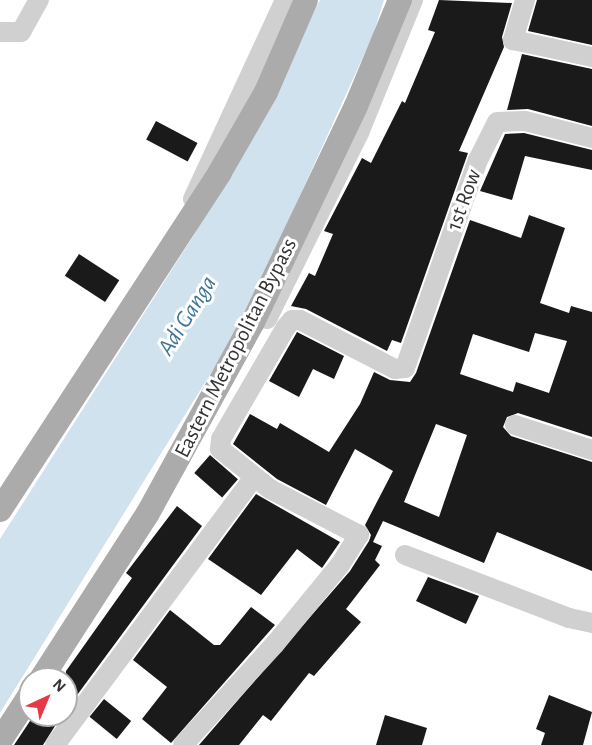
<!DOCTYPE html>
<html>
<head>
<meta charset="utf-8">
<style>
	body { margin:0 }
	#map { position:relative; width:592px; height:745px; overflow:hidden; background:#fff; font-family:"Alegreya Sans",sans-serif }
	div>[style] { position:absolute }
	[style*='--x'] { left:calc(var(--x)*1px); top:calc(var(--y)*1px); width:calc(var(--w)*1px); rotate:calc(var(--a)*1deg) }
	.water>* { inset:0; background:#cfe2ee }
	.building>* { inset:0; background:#1a1a1a; transform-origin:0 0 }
	.minor>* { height:20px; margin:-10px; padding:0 10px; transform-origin:10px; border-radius:10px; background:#d0d0d0 }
	.major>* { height:24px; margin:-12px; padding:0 12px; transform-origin:12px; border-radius:12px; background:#ababab }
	span { translate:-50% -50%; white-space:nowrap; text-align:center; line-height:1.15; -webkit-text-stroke:6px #fff; paint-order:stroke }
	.street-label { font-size:22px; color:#333 }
	.water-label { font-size:24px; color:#3f7597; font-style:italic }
	.north { position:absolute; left:18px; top:667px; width:60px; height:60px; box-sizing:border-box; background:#fff; border:2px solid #adadad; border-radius:50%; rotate:44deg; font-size:16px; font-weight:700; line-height:24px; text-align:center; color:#333 }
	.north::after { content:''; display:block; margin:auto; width:21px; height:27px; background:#e63946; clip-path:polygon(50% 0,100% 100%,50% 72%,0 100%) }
</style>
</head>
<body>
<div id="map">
	<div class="water">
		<i style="clip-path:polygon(320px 0,384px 0,373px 35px,242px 323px,0 713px,0 539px,194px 235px)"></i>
	</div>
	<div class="building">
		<i style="clip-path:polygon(439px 0,512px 3px,502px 37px,504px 47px,459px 151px,468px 153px,401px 343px,392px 340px,387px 351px,306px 309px,291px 306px,309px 273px,315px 276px,333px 234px,324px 231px,362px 158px,371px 163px,402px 101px,405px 103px,435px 32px,428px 30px)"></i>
		<i style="clip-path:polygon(537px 0,592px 0,592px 45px,528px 31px)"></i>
		<i style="clip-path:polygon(522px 54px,592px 69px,592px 126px,528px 109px,507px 110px)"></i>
		<i style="left:156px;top:121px;width:47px;height:21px;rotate:28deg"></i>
		<i style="clip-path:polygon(524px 133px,592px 150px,592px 170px,525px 156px,512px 200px,480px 191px,505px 134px)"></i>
		<i style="clip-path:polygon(evenodd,529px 215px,565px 228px,540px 303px,569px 313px,571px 306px,592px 312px,592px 437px,518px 413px,507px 417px,503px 427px,511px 436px,592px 462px,592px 571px,497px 532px,484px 563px,383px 521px,373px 542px,382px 546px,375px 560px,380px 565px,346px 609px,361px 622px,314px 676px,309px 673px,271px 721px,263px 715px,239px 745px,199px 745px,350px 571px,369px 541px,371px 535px,365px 525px,393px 471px,355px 449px,326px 505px,277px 479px,233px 444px,250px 414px,277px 429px,280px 423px,329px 452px,360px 404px,374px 372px,390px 380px,410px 382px,416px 373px,470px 220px,521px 238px,529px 215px,535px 333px,567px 341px,549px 393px,516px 382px,513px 392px,460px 374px,473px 334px,529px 352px,535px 333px,529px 215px,436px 424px,467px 435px,439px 517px,404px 502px,436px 424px)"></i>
		<i style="left:79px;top:254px;width:48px;height:26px;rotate:33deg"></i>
		<i style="clip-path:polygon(297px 332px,344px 356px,334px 379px,313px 369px,299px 397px,269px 381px)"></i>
		<i style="left:210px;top:455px;width:37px;height:24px;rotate:41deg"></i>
		<i style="clip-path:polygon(256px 494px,340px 542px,322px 568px,297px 549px,261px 595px,208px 559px)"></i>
		<i style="clip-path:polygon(177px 506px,202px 526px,66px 710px,66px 671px,132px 578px,126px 573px)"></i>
		<i style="clip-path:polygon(428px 577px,479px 596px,466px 624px,416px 601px)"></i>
		<i style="clip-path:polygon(251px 607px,275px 625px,171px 743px,142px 719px,167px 687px,133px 660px,170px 610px,214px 645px,220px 645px)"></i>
		<i style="clip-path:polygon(549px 695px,592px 712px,583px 745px,541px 745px,545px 733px,536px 729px)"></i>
		<i style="left:104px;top:699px;width:35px;height:23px;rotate:39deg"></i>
		<i style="clip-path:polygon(34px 715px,62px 715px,43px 745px,14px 745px)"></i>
		<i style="clip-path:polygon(385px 715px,427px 728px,422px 745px,376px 745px)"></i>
	</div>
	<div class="minor">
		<i style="--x:525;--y:0;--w:42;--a:106.7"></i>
		<i style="--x:513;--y:40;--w:81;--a:12.1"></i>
		<i style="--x:0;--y:32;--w:21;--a:0"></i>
		<i style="--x:21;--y:32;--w:37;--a:-61"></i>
		<i style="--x:193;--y:199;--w:219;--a:-65.2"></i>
		<i style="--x:267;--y:319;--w:208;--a:-63.7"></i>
		<i style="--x:359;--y:133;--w:144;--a:-67.9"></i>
		<i style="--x:515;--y:425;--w:81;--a:18"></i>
		<i style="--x:405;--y:555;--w:176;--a:21"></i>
		<i style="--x:569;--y:618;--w:24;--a:12"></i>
		<i style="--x:55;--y:745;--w:332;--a:-53.4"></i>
		<i style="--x:183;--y:745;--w:137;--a:-47.7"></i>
		<i style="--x:275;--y:644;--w:102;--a:-50.6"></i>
		<i style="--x:340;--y:565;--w:36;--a:-58"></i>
		<i style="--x:359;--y:535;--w:100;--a:-152.7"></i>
		<i style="--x:270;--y:489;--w:64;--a:-141.3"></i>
		<i style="--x:220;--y:449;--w:10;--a:-84"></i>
		<i style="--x:221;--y:439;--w:129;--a:-59.9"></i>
		<i style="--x:286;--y:327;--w:9;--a:-49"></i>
		<i style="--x:292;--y:320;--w:8;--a:0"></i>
		<i style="--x:300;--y:320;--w:107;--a:27.3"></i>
		<i style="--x:395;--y:369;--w:10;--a:-6"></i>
		<i style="--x:405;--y:368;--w:220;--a:-70.7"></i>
		<i style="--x:478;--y:160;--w:42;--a:-63.4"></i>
		<i style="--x:497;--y:122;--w:28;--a:-2"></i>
		<i style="--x:525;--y:121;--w:69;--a:14.2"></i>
	</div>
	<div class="major">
		<i style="--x:0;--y:510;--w:403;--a:-56.9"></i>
		<i style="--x:220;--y:172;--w:92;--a:-60.1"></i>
		<i style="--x:266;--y:92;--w:100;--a:-66.5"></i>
		<i style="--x:41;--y:679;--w:197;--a:-57.2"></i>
		<i style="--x:148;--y:513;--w:218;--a:-61.2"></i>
		<i style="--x:253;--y:322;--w:239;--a:-64.5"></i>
		<i style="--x:356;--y:106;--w:115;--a:-67.5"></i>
		<i style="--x:0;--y:741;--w:55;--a:-56.9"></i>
	</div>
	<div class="street-label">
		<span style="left:464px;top:200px;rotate:-70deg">1st Row</span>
		<span style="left:236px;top:348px;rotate:-63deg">Eastern Metropolitan Bypass</span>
	</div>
	<div class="water-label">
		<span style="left:188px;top:316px;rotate:-58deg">Adi Ganga</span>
	</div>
	<div class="north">N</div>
</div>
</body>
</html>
